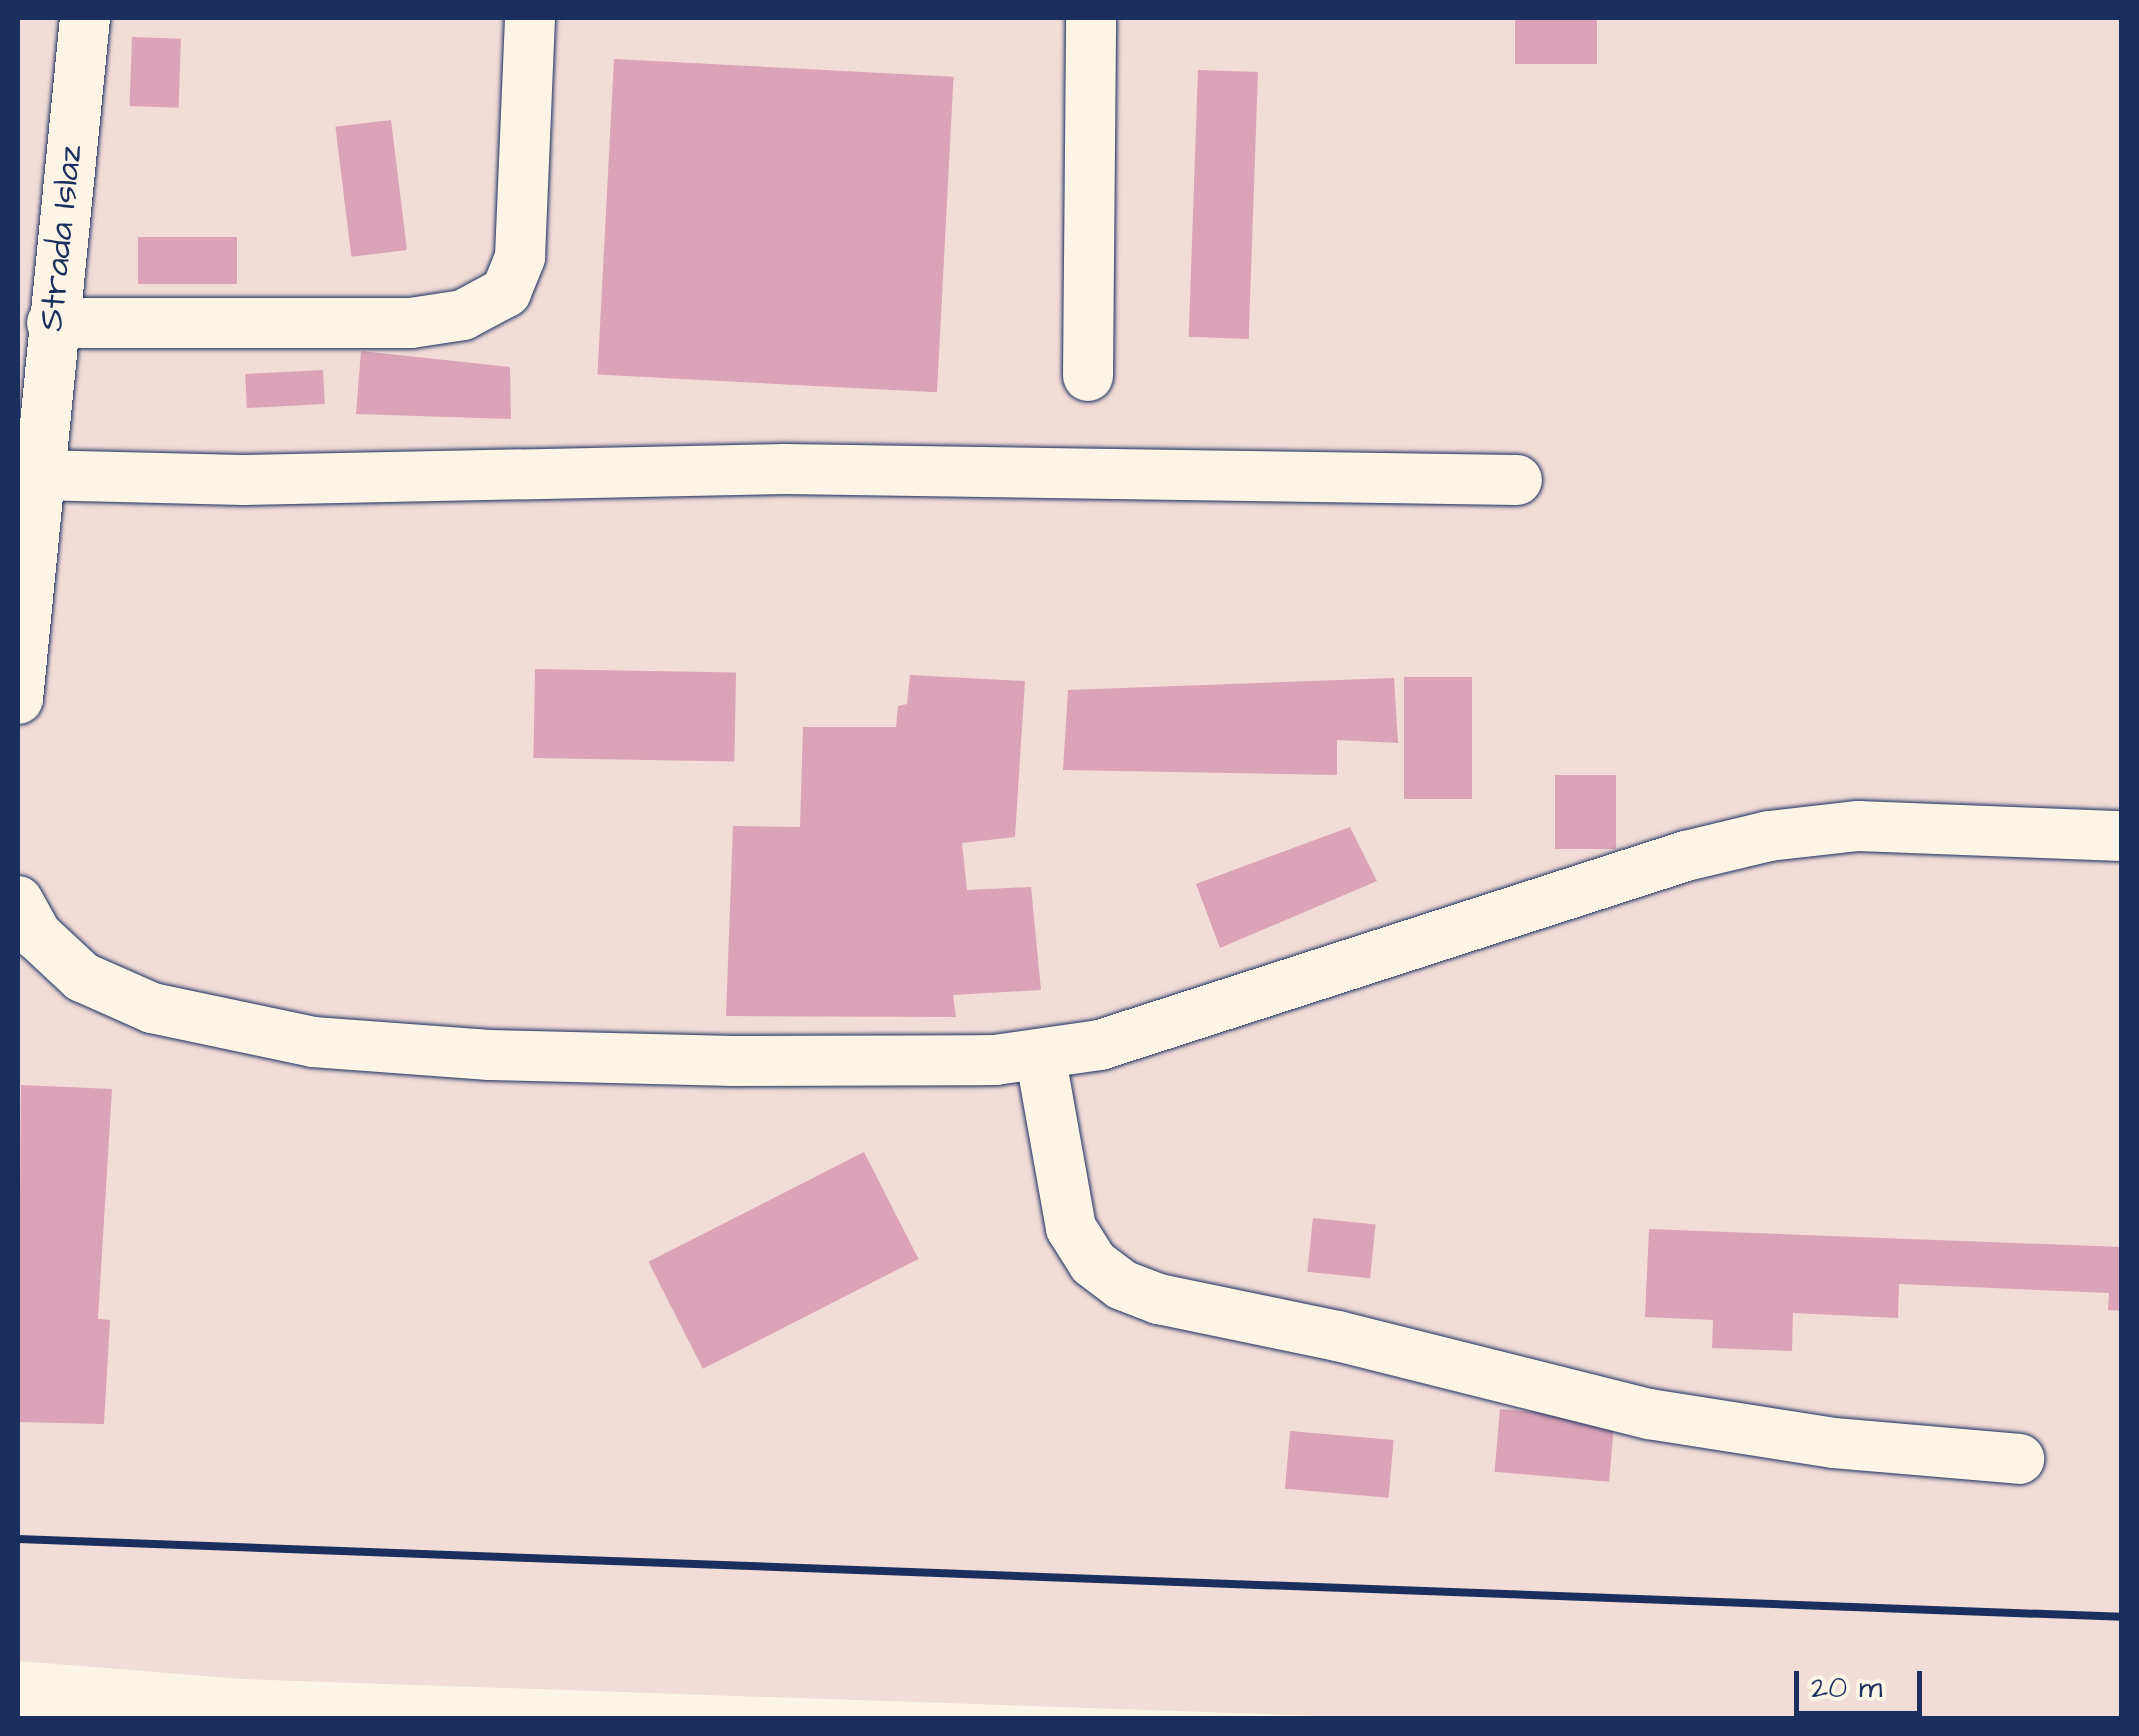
<!DOCTYPE html>
<html>
<head>
<meta charset="utf-8">
<style>
	body { margin:0 }
	#map { position:relative; width:2139px; height:1736px; overflow:hidden; background:#fcf5e5; font-family:"Architects Daughter",sans-serif }
	div>[style] { position:absolute }
	[style*='--x'] { left:calc(var(--x)*1px); top:calc(var(--y)*1px); width:calc(var(--w)*1px); rotate:calc(var(--a)*1deg) }
	.built>* { inset:0; background:#f2dcd7 }
	.building>* { inset:0; background:#daa3b7; transform-origin:0 0 }
	.roads { filter:drop-shadow(0 0 2px #1b2f5e) drop-shadow(0 0 2px #1b2f5e) }
	.street>* { height:50px; margin:-25px; padding:0 25px; transform-origin:25px; border-radius:25px; background:#fcf5e5 }
	.rail>* { height:8px; margin:-4px; padding:0 4px; transform-origin:4px; border-radius:4px; background:#1b2f5e }
	span { translate:-50% -50%; white-space:nowrap; text-align:center; line-height:1.15; -webkit-text-stroke:8px #fcf5e5; paint-order:stroke }
	.street-label { font-size:35px; color:#1b2f5e }
	.frame { position:absolute; inset:0; border:20px solid #1b2f5e; pointer-events:none }
	.scale { position:absolute; left:1794px; top:1671px; width:128px; height:45px; box-sizing:border-box; border:5px solid #1b2f5e; border-top:0; padding-left:12px; font-size:30px; line-height:35px; white-space:nowrap; color:#1b2f5e; -webkit-text-stroke:8px #fcf5e5; paint-order:stroke }
</style>
</head>
<body>
<div id="map">
	<div class="built">
		<i style="clip-path:polygon(18px 18px,2121px 18px,2121px 1718px,1379px 1718px,243px 1679px,18px 1661px)"></i>
	</div>
	<div class="building">
		<i style="left:1515px;top:18px;width:82px;height:46px"></i>
		<i style="left:132px;top:37px;width:49px;height:69px;rotate:2deg"></i>
		<i style="left:614px;top:59px;width:340px;height:316px;rotate:3deg"></i>
		<i style="left:1198px;top:70px;width:60px;height:267px;rotate:2deg"></i>
		<i style="left:391px;top:120px;width:131px;height:56px;rotate:83deg"></i>
		<i style="left:237px;top:237px;width:47px;height:99px;rotate:90deg"></i>
		<i style="clip-path:polygon(361px 351px,510px 367px,511px 419px,356px 414px)"></i>
		<i style="left:323px;top:370px;width:34px;height:78px;rotate:87deg"></i>
		<i style="left:535px;top:669px;width:201px;height:89px;rotate:1deg"></i>
		<i style="clip-path:polygon(910px 675px,1025px 681px,1015px 837px,962px 843px,967px 890px,1031px 887px,1041px 990px,953px 995px,956px 1017px,726px 1016px,733px 826px,800px 827px,803px 727px,896px 727px,898px 706px,907px 704px)"></i>
		<i style="left:1472px;top:677px;width:122px;height:68px;rotate:90deg"></i>
		<i style="clip-path:polygon(1394px 678px,1398px 743px,1337px 740px,1337px 775px,1063px 770px,1068px 690px)"></i>
		<i style="left:1616px;top:775px;width:74px;height:61px;rotate:90deg"></i>
		<i style="clip-path:polygon(1350px 827px,1377px 881px,1220px 948px,1196px 884px)"></i>
		<i style="clip-path:polygon(21px 1085px,112px 1089px,98px 1319px,110px 1320px,104px 1424px,18px 1422px)"></i>
		<i style="left:864px;top:1152px;width:120px;height:242px;rotate:63deg"></i>
		<i style="left:1313px;top:1218px;width:63px;height:54px;rotate:6deg"></i>
		<i style="clip-path:polygon(1649px 1229px,2122px 1247px,2122px 1311px,2108px 1310px,2109px 1293px,1899px 1284px,1898px 1318px,1793px 1313px,1792px 1351px,1712px 1348px,1713px 1320px,1645px 1317px)"></i>
		<i style="left:1500px;top:1409px;width:115px;height:63px;rotate:5deg"></i>
		<i style="left:1290px;top:1431px;width:104px;height:58px;rotate:5deg"></i>
	</div>
	<div class="roads">
		<div class="street">
			<i style="--x:52;--y:323;--w:359;--a:0"></i>
			<i style="--x:411;--y:323;--w:53;--a:-8.7"></i>
			<i style="--x:463;--y:315;--w:49;--a:-28.1"></i>
			<i style="--x:506;--y:292;--w:38;--a:-68"></i>
			<i style="--x:520;--y:257;--w:239;--a:-87.6"></i>
			<i style="--x:1088;--y:376;--w:358;--a:-89.5"></i>
			<i style="--x:36;--y:475;--w:207;--a:1.4"></i>
			<i style="--x:243;--y:480;--w:542;--a:-1.16"></i>
			<i style="--x:785;--y:469;--w:732;--a:0.86"></i>
			<i style="--x:18;--y:699;--w:684;--a:-84.38"></i>
			<i style="--x:18;--y:901;--w:39;--a:61"></i>
			<i style="--x:37;--y:935;--w:62;--a:43"></i>
			<i style="--x:82;--y:977;--w:77;--a:23.9"></i>
			<i style="--x:152;--y:1008;--w:165;--a:11.9"></i>
			<i style="--x:313;--y:1042;--w:177;--a:4.2"></i>
			<i style="--x:490;--y:1055;--w:244;--a:1.4"></i>
			<i style="--x:734;--y:1061;--w:261;--a:-0.2"></i>
			<i style="--x:995;--y:1060;--w:106;--a:-8.1"></i>
			<i style="--x:1100;--y:1045;--w:616;--a:-17.88"></i>
			<i style="--x:1686;--y:856;--w:85;--a:-13.5"></i>
			<i style="--x:1769;--y:836;--w:90;--a:-6.4"></i>
			<i style="--x:1858;--y:826;--w:264;--a:2.2"></i>
			<i style="--x:1040;--y:1054;--w:177;--a:79.9"></i>
			<i style="--x:1071;--y:1228;--w:41;--a:57.8"></i>
			<i style="--x:1093;--y:1263;--w:36;--a:37"></i>
			<i style="--x:1122;--y:1285;--w:40;--a:21"></i>
			<i style="--x:1159;--y:1299;--w:183;--a:11.7"></i>
			<i style="--x:1338;--y:1336;--w:321;--a:14.1"></i>
			<i style="--x:1649;--y:1414;--w:187;--a:8.9"></i>
			<i style="--x:1834;--y:1443;--w:186;--a:4.9"></i>
		</div>
	</div>
	<div class="rail">
		<i style="--x:18;--y:1539;--w:2105;--a:2.12"></i>
	</div>
	<div class="street-label">
		<span style="left:61px;top:238px;rotate:-84deg">Strada Islaz</span>
	</div>
	<div class="frame"></div>
	<div class="scale">20 m</div>
</div>
</body>
</html>
